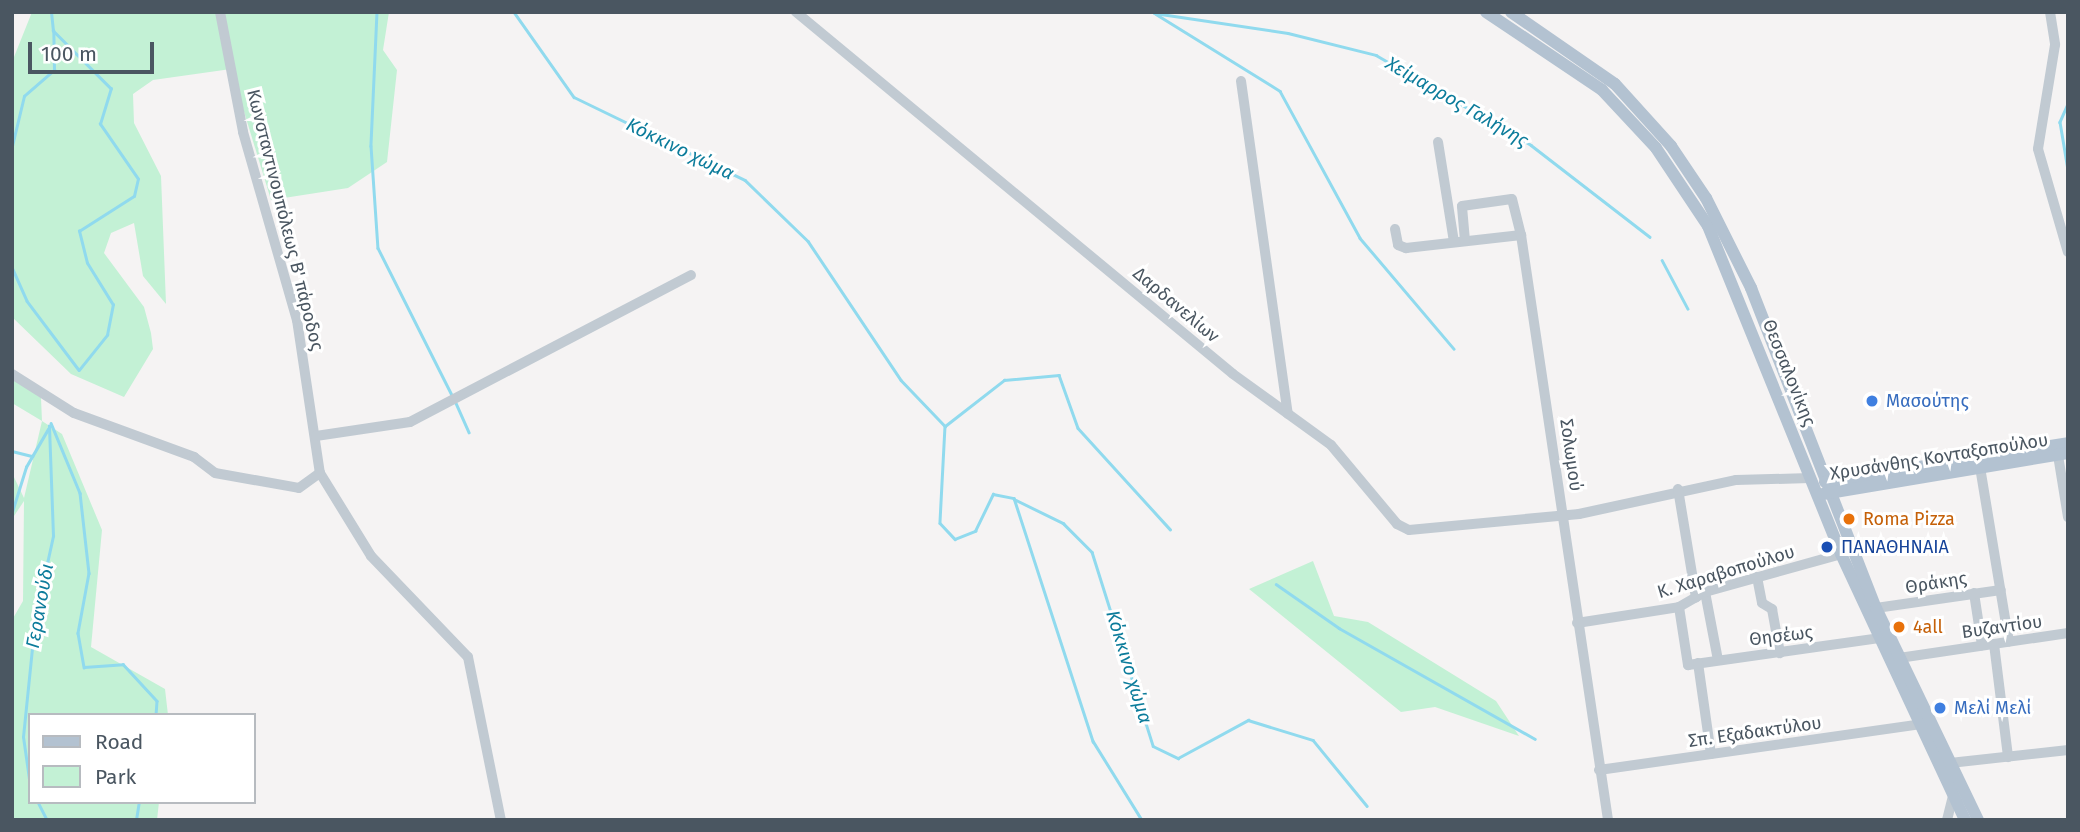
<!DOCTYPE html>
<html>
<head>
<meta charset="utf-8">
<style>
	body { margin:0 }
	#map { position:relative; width:2080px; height:832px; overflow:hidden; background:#f5f3f3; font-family:"Fira Sans",sans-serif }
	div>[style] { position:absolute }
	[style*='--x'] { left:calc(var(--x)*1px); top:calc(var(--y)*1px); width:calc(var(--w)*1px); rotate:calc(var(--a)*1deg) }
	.green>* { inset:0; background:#c3f1d5 }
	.stream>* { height:2.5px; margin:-1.25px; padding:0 1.25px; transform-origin:1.25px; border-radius:1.25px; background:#90daee }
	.minor>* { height:10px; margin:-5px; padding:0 5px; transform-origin:5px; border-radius:5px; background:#c1cad2 }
	.major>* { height:12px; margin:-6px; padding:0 6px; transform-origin:6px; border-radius:6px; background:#b3c2d1 }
	.dots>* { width:19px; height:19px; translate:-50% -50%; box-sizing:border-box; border:4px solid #fff; border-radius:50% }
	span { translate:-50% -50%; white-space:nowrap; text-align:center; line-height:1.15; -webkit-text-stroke:6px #fff; paint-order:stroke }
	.street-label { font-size:18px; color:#4a5661 }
	.shop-label { font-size:18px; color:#366cbe }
	.left { translate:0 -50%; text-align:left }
	.food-label { font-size:18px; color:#c56008 }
	.transit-label { font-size:18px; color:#164399 }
	.water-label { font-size:19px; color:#0c7c9b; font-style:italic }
	.frame { position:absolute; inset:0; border:14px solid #4a5661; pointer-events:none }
	.legend { position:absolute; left:28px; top:713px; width:228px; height:91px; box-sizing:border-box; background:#fff; border:2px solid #b7bbc0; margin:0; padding:9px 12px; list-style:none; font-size:21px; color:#4a5661 }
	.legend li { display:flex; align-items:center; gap:14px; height:35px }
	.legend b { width:35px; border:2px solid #b7bbc0 }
	.scale { position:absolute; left:28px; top:42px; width:126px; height:32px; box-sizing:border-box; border:4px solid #4a5661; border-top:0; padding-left:9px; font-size:21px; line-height:24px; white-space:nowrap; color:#4a5661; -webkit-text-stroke:5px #fff; paint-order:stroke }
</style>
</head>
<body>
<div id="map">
	<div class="green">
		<i style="clip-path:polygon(32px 12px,389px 12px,383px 50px,397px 70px,387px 162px,348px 188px,271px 200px,231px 69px,153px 80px,133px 94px,134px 123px,161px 176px,166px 304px,143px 276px,134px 223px,111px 233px,104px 253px,144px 307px,151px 333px,153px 349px,124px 397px,71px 374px,12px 317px,12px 62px)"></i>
		<i style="clip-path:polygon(12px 376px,41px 398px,42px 421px,62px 434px,102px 530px,91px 647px,165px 689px,168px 715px,30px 715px,30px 802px,159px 802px,157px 820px,12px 820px,12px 620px,23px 601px,24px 501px,12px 519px,12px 473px,24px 498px,42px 421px,12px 403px)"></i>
		<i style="clip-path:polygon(1313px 561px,1334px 616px,1368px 622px,1496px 701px,1519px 736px,1435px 707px,1401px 712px,1249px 589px)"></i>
	</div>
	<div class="stream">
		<i style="--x:377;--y:12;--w:134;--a:92.6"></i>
		<i style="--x:371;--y:146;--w:102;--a:86.1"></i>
		<i style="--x:378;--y:248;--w:167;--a:63.3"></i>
		<i style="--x:514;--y:12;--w:104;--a:54.8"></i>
		<i style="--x:574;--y:97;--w:190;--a:25.9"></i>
		<i style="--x:745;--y:180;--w:88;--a:44.1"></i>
		<i style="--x:808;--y:241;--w:167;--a:56.2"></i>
		<i style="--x:901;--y:380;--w:64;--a:46.3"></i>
		<i style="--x:945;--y:426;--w:97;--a:93"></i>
		<i style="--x:940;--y:523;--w:22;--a:47"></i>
		<i style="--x:955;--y:539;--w:22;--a:-22"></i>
		<i style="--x:975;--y:531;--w:41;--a:-64.1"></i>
		<i style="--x:993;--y:494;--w:21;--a:11"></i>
		<i style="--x:1014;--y:498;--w:256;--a:72"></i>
		<i style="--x:1093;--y:741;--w:93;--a:58.2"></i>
		<i style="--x:1154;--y:13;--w:135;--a:8.5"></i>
		<i style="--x:1288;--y:33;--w:91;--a:14"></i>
		<i style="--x:1376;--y:55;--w:179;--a:30.1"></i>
		<i style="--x:1531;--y:145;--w:150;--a:37.7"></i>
		<i style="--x:1156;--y:14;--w:146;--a:31.8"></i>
		<i style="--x:1280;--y:91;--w:167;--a:61.4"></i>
		<i style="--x:1360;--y:238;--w:145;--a:49.7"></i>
		<i style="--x:2068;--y:104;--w:20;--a:114"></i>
		<i style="--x:2060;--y:122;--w:49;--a:80.5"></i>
		<i style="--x:12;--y:146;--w:51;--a:-76.5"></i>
		<i style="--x:24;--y:96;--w:40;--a:-41"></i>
		<i style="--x:54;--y:70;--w:39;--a:-91"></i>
		<i style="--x:1662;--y:260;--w:55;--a:62"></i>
		<i style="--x:12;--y:267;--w:37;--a:66"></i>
		<i style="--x:27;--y:301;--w:86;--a:53"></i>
		<i style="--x:79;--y:370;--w:45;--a:-51.3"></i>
		<i style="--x:107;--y:335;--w:31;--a:-79"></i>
		<i style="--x:113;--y:305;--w:49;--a:-121.8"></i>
		<i style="--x:87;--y:263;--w:33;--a:-104"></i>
		<i style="--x:79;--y:231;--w:65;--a:-32.5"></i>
		<i style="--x:134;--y:196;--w:17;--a:-77"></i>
		<i style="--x:138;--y:179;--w:67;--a:-124.6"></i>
		<i style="--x:100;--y:124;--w:37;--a:-73"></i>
		<i style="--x:111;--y:89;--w:82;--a:-135"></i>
		<i style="--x:53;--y:31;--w:19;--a:-96"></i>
		<i style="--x:456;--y:403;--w:32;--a:66"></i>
		<i style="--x:51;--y:423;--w:76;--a:67.5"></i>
		<i style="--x:80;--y:493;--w:81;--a:83.6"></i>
		<i style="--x:89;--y:573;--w:61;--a:100.4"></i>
		<i style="--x:78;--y:633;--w:35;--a:80"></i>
		<i style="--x:84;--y:667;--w:39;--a:-4"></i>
		<i style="--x:123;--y:664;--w:50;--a:47.4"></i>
		<i style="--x:157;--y:701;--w:14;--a:94"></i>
		<i style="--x:945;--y:426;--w:75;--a:-37.9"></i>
		<i style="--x:1004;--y:380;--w:55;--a:-5.2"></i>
		<i style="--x:1059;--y:375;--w:56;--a:70.3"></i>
		<i style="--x:1078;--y:428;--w:137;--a:47.7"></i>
		<i style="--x:12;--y:451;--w:21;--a:14"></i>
		<i style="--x:1014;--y:499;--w:55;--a:26.1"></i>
		<i style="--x:1063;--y:523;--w:41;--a:45"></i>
		<i style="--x:1092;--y:552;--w:203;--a:72.5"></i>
		<i style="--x:1153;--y:746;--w:28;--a:26"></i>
		<i style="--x:1178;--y:758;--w:80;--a:-28.5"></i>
		<i style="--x:1248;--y:720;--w:68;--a:17.1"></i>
		<i style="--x:1313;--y:740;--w:85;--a:50.7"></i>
		<i style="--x:12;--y:512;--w:47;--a:-72.7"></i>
		<i style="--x:26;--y:467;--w:44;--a:-59.9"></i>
		<i style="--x:1276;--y:584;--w:77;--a:34.9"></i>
		<i style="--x:1339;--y:628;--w:225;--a:29.5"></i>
		<i style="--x:30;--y:786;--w:49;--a:-98.1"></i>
		<i style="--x:23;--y:737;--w:120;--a:-84.2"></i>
		<i style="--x:35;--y:618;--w:84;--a:-77.6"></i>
		<i style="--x:53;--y:536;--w:110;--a:-92.1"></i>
		<i style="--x:38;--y:802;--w:20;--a:63"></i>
		<i style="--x:136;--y:820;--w:18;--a:-81"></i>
	</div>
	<div class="minor">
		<i style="--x:220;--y:12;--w:122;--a:79.1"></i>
		<i style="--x:243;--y:132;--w:196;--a:74"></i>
		<i style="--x:297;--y:320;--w:155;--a:81.5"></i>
		<i style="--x:320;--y:473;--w:97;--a:58.4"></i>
		<i style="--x:371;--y:556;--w:140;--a:46.2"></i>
		<i style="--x:468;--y:657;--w:166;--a:78.6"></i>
		<i style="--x:796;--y:12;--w:567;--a:39.64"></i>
		<i style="--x:1233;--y:374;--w:121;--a:35.9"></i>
		<i style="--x:1331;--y:445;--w:103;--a:50.1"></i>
		<i style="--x:1397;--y:524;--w:13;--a:27"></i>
		<i style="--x:1409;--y:530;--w:171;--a:-5.4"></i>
		<i style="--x:1579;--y:514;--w:161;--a:-12.2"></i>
		<i style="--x:1736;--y:480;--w:74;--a:-1.5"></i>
		<i style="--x:2050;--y:12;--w:33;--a:81"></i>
		<i style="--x:2055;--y:45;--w:105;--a:99.3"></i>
		<i style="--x:2038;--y:149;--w:107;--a:73.8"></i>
		<i style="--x:1241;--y:81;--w:336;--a:82"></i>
		<i style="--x:1438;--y:142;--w:101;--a:80.9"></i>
		<i style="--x:1395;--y:229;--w:16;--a:79"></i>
		<i style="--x:1398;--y:245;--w:9;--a:21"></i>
		<i style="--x:1406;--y:248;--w:116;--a:-6.4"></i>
		<i style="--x:1521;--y:235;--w:591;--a:81.54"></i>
		<i style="--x:1465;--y:241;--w:35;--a:-95"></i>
		<i style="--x:1462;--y:206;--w:50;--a:-8"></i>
		<i style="--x:1512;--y:199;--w:37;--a:76"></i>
		<i style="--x:12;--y:374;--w:73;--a:32.2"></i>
		<i style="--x:74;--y:413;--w:128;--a:20.1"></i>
		<i style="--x:194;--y:457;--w:26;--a:37"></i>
		<i style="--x:215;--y:473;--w:85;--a:10.1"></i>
		<i style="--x:299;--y:488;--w:26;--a:-36"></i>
		<i style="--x:316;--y:436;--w:95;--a:-8.5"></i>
		<i style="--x:410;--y:422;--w:317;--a:-27.6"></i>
		<i style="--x:2057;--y:449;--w:69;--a:80.8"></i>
		<i style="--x:1979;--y:461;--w:183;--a:80.6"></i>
		<i style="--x:1678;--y:489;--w:110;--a:80.6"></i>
		<i style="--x:1757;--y:577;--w:26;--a:79"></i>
		<i style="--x:1762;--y:603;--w:12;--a:31"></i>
		<i style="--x:1772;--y:609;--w:45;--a:79.7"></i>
		<i style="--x:1705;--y:592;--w:69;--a:79.2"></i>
		<i style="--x:1974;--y:593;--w:53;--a:81.3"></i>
		<i style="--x:1679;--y:607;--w:59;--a:81.2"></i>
		<i style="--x:1688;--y:665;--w:193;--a:-8"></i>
		<i style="--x:1876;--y:608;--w:126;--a:-8.2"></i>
		<i style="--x:1577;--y:623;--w:103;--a:-8.9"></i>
		<i style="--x:1679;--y:607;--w:30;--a:-30"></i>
		<i style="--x:1705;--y:592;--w:141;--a:-15.6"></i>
		<i style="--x:1994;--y:644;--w:114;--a:82.9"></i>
		<i style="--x:1899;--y:658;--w:171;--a:-8.4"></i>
		<i style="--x:1698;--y:663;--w:92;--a:81.9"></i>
		<i style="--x:1950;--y:763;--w:119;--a:-6.3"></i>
		<i style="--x:1599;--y:770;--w:320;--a:-8.1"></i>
		<i style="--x:1947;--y:820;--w:25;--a:-76"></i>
	</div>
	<div class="major">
		<i style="--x:1486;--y:12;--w:140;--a:33.9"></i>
		<i style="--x:1602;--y:90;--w:79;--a:47"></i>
		<i style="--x:1656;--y:148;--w:94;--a:56.3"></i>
		<i style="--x:1708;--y:226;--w:354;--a:67.9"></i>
		<i style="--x:1841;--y:554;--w:293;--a:65"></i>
		<i style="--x:1511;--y:12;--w:126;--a:34.7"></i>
		<i style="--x:1615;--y:84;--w:84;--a:47.9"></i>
		<i style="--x:1671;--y:146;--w:63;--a:56.1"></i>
		<i style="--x:1706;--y:198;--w:101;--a:63.4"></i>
		<i style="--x:1751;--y:288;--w:344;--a:68.7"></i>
		<i style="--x:1876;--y:608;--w:235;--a:64.3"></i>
		<i style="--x:1825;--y:482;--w:246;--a:-9.1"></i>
		<i style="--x:1823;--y:494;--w:248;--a:-9.5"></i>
	</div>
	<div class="dots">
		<i style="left:1872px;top:401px;background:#3f7fe0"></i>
		<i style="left:1849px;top:519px;background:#e8710a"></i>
		<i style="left:1827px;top:547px;background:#1a4fb4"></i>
		<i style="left:1899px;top:627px;background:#e8710a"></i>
		<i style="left:1940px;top:708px;background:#3f7fe0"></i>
	</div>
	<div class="street-label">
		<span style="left:285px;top:220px;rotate:76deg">Κωνσταντινουπόλεως Β' πάροδος</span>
		<span style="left:1176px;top:305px;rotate:40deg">Δαρδανελίων</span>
		<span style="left:1789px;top:373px;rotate:68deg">Θεσσαλονίκης</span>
		<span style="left:1571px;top:455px;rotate:82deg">Σολωμού</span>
		<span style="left:1939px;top:457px;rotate:-9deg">Χρυσάνθης Κονταξοπούλου</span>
		<span style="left:1726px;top:572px;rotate:-17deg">Κ. Χαραβοπούλου</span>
		<span style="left:1936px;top:583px;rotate:-9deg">Θράκης</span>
		<span style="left:2002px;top:627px;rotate:-8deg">Βυζαντίου</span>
		<span style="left:1781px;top:636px;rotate:-7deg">Θησέως</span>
		<span style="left:1755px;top:732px;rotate:-8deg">Σπ. Εξαδακτύλου</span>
	</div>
	<div class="shop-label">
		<span class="left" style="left:1886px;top:401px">Μασούτης</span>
		<span class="left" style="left:1954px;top:708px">Μελί Μελί</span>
	</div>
	<div class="food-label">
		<span class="left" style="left:1863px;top:519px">Roma Pizza</span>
		<span class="left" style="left:1913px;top:627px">4all</span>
	</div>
	<div class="transit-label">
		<span class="left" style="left:1841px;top:547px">ΠΑΝΑΘΗΝΑΙΑ</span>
	</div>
	<div class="water-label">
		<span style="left:1457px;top:102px;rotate:30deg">Χείμαρρος Γαλήνης</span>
		<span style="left:680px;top:149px;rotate:26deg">Κόκκινο χώμα</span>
		<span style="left:40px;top:606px;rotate:-80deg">Γερανούδι</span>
		<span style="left:1129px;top:667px;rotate:73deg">Κόκκινο χώμα</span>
	</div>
	<div class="frame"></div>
	<ul class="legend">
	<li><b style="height:9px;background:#b3c2d1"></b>Road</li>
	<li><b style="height:19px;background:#c3f1d5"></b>Park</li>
	</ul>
	<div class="scale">100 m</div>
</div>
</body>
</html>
